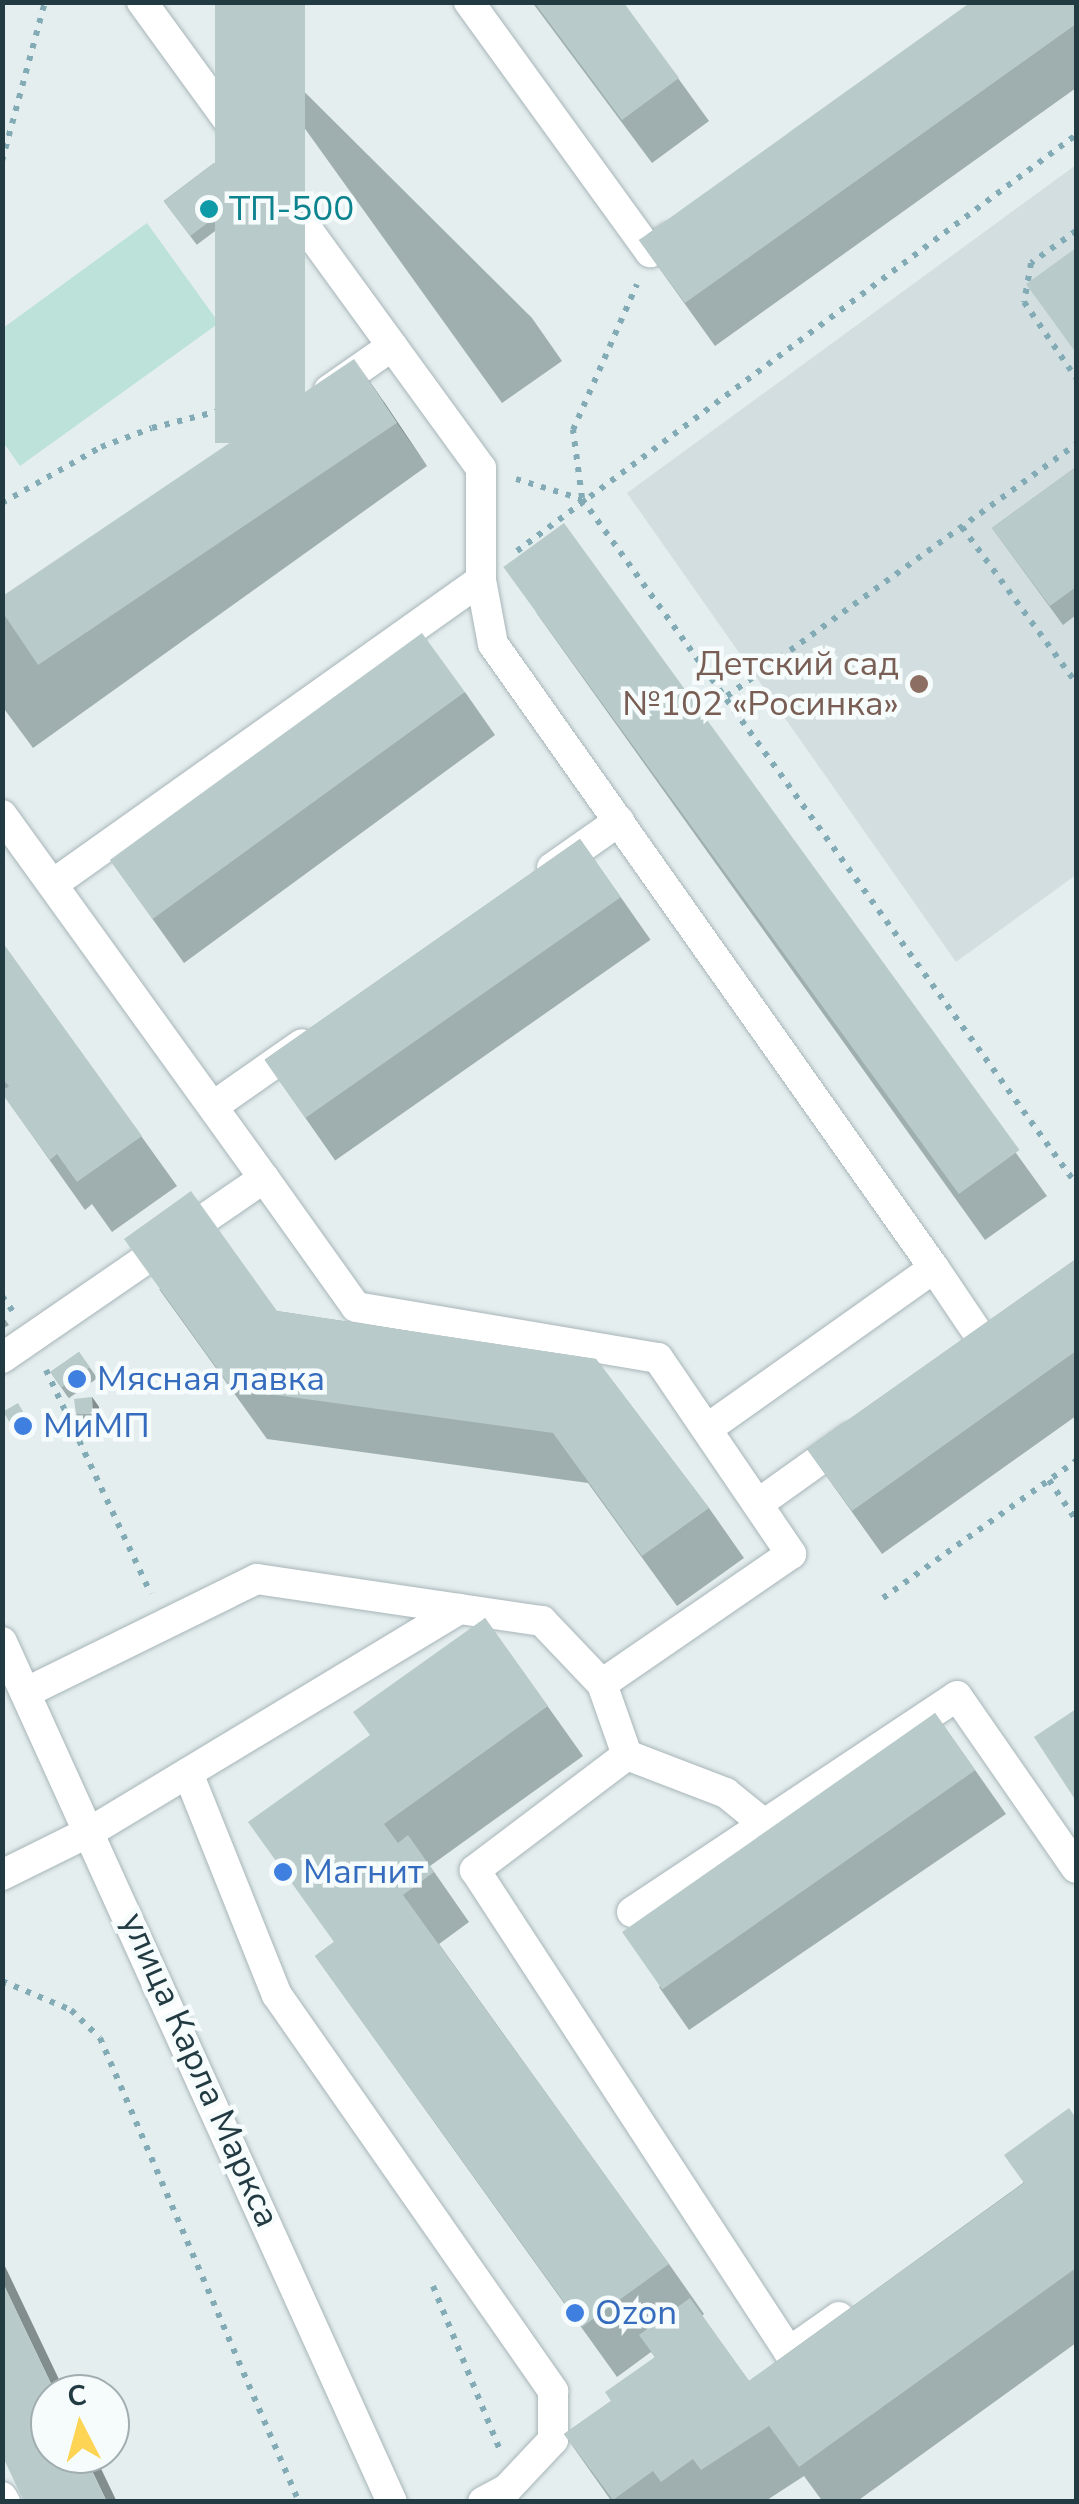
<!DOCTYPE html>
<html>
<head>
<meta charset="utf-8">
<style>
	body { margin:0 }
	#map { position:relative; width:1079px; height:2504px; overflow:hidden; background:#e5eeef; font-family:"Nunito Sans",sans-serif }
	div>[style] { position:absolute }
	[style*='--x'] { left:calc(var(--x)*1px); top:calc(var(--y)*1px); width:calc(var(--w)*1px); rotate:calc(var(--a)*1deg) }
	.built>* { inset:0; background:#d2dedf }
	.green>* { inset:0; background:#bce2d9 }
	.path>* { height:6px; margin-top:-3px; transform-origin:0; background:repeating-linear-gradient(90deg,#82abb5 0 5px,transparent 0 13px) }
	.roads { filter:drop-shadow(0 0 2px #a7b5b8) drop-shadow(0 0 2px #a7b5b8) }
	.minor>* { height:30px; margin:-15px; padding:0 15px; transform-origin:15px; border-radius:15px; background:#fff }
	.wall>* { inset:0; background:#9faeae; transform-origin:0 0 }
	.shaded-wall>* { inset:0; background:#828d8d }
	.building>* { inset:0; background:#b9caca; transform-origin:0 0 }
	.dots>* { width:28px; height:28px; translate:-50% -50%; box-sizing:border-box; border:5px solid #f6fbfb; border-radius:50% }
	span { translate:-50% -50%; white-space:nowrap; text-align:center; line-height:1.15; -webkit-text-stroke:9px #f6fbfb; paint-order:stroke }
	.culture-label { font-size:35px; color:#0d838f }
	.left { translate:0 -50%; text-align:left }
	.education-label { font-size:35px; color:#785e54 }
	.right { translate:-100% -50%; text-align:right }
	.shop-label { font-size:35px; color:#366cbe }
	.street-label { font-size:35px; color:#223b43 }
	.frame { position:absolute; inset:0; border:5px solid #223b43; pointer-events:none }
	.north { position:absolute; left:30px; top:2374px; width:100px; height:100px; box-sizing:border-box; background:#f6fbfb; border:2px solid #a1aeb1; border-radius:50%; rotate:354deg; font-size:28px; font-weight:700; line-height:40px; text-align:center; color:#223b43 }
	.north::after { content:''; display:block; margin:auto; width:35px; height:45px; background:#fdd454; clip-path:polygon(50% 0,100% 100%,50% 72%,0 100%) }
</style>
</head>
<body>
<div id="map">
	<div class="built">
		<i style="clip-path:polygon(1076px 165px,1076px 875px,956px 962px,627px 493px)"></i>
	</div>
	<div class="green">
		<i style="clip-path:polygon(147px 223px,219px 323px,20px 466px,3px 442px,3px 328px)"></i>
	</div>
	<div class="path">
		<i style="--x:2;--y:161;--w:165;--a:-74.9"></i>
		<i style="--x:1076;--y:231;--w:55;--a:144.6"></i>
		<i style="--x:1031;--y:263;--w:40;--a:100"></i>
		<i style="--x:1024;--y:302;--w:92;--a:55.6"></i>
		<i style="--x:516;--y:479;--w:69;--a:16.9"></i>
		<i style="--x:582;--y:499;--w:845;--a:54.2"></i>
		<i style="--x:582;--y:498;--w:69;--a:-97.5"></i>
		<i style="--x:573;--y:430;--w:159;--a:-66.3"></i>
		<i style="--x:2;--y:503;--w:114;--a:-29.5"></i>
		<i style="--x:101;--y:447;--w:54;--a:-20.4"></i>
		<i style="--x:152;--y:428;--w:97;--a:-14.3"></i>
		<i style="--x:246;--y:404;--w:53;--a:-5.4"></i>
		<i style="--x:962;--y:527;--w:193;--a:53.8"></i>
		<i style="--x:517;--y:551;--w:697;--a:-36.66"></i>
		<i style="--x:727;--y:696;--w:430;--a:-35.8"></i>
		<i style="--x:2;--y:1296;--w:19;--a:55"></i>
		<i style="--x:46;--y:1370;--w:247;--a:64.9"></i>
		<i style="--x:1049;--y:1480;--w:48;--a:56"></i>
		<i style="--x:883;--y:1598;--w:237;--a:-35.4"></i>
		<i style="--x:2;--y:1981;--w:75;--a:22.8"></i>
		<i style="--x:71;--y:2010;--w:40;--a:44"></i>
		<i style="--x:100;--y:2038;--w:505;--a:66.79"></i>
		<i style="--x:433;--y:2286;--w:177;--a:67.8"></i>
	</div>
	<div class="roads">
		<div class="minor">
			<i style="--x:142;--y:2;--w:576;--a:53.97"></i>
			<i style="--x:481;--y:468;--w:112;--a:90"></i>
			<i style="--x:469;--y:2;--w:309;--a:54.1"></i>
			<i style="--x:650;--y:252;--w:24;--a:-36"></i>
			<i style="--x:329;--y:390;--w:77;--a:-34.9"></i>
			<i style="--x:2;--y:815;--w:448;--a:54.2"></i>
			<i style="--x:264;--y:1178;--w:318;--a:145.5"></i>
			<i style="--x:552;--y:868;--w:82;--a:-35"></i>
			<i style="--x:53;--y:884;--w:525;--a:-35.39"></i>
			<i style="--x:481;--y:580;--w:65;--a:79.4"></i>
			<i style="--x:493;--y:644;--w:764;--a:54.75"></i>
			<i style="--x:934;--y:1268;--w:278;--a:144.7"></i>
			<i style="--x:215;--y:1105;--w:106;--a:-35"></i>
			<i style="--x:264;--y:1178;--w:158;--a:54.5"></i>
			<i style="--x:356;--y:1307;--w:306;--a:9.6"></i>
			<i style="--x:658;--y:1358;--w:237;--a:55.8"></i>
			<i style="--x:791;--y:1554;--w:229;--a:145.5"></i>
			<i style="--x:602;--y:1684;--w:75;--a:70.6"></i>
			<i style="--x:627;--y:1755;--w:106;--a:21"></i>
			<i style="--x:726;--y:1793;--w:49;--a:39.2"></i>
			<i style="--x:934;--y:1268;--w:89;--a:56"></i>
			<i style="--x:759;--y:1503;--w:112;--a:-35.5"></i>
			<i style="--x:2;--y:1642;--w:944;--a:65.61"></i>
			<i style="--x:27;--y:1692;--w:256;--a:-26.2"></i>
			<i style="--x:257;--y:1579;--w:288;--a:8.4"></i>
			<i style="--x:542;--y:1621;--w:87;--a:46.4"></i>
			<i style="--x:627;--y:1755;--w:191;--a:142.9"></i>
			<i style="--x:475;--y:1870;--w:575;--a:56.92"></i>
			<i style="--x:789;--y:2352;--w:61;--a:-35"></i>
			<i style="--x:188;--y:1773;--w:239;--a:68.2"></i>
			<i style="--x:277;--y:1995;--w:483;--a:55.1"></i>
			<i style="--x:553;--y:2391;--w:49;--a:90"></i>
			<i style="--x:553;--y:2440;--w:67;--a:133.2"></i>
			<i style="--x:507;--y:2489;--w:27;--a:152"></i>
			<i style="--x:2;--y:1875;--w:102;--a:-26.3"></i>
			<i style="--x:93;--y:1830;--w:428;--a:-31.1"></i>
			<i style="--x:632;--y:1912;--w:390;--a:-33.6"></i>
			<i style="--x:957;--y:1696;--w:209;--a:55.3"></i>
			<i style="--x:2;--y:2497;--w:6;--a:59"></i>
		</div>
	</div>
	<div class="wall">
		<i style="clip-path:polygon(214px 2px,532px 318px,562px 361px,502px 403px)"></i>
		<i style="clip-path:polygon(532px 2px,623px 2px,709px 121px,652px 163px)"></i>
		<i style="clip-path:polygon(1076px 2px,1076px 88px,715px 346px,639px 240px)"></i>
		<i style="left:214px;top:163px;width:55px;height:63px;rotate:53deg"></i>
		<i style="clip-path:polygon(384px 402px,427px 466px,33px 748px,2px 706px,2px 612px)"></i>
		<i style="clip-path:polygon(1076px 467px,1076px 615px,1063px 625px,992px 528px)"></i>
		<i style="clip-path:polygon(535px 611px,1016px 1153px,1047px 1196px,985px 1240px)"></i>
		<i style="clip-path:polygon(465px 692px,495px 735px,184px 963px,111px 861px)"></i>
		<i style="left:580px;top:839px;width:123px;height:385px;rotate:55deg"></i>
		<i style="clip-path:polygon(2px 942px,177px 1186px,112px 1232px,92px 1204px,85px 1210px,2px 1093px,5px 1089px,2px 1086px)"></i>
		<i style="clip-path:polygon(1076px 1259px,1076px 1416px,882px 1554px,807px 1449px)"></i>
		<i style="clip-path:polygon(159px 1289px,277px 1311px,596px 1359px,709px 1508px,744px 1558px,677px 1606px,588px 1483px,267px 1439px)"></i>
		<i style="clip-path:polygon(2px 1315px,9px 1325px,2px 1329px)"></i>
		<i style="left:79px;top:1352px;width:32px;height:35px;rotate:55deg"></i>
		<i style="clip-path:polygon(92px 1397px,99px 1407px,100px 1424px,83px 1424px,76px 1414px)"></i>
		<i style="clip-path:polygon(25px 1412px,36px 1432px,21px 1440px,14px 1431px)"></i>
		<i style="clip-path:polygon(485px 1618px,583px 1756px,430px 1866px,469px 1922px,439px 1944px,669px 2264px,704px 2314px,702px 2316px,749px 2381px,1023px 2183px,1076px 2118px,1076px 2343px,856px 2502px,823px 2502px,804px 2476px,764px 2502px,612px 2502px,564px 2434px,611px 2401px,655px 2357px,651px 2352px,617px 2377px,315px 1956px,334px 1942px,370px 1735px)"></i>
		<i style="clip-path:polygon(935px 1713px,1006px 1814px,689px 2030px,659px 1987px)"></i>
	</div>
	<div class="shaded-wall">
		<i style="clip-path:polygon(354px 359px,384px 402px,427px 466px,397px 423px)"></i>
		<i style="clip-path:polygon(92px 1397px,99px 1407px,100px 1424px,93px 1414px)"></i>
		<i style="clip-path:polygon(2px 2260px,66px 2394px,56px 2394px,2px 2281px)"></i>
		<i style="clip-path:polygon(84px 2454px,94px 2454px,117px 2502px,107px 2502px)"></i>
	</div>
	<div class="building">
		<i style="left:215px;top:2px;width:90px;height:441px"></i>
		<i style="clip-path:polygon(534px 2px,623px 2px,679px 78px,622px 120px)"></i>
		<i style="clip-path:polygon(971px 2px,1076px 2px,1076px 24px,685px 303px,639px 240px)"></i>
		<i style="left:214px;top:163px;width:44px;height:63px;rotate:53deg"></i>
		<i style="clip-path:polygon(1076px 248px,1076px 353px,1026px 284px)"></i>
		<i style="left:354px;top:359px;width:77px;height:433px;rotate:56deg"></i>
		<i style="clip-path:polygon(1076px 467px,1076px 587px,1050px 606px,992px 528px)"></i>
		<i style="left:564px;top:523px;width:775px;height:75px;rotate:54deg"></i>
		<i style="left:422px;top:633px;width:73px;height:386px;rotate:54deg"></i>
		<i style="left:580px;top:839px;width:71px;height:385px;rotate:55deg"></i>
		<i style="clip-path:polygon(2px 942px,142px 1136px,77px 1182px,57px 1154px,50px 1160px,2px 1093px,2px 1091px,9px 1086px,2px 1079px)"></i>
		<i style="clip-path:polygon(191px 1191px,277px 1311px,596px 1359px,709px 1508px,642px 1556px,553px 1433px,232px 1389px,124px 1239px)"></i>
		<i style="clip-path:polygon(1076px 1259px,1076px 1351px,852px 1511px,807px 1449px)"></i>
		<i style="left:79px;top:1352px;width:19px;height:35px;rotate:55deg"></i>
		<i style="clip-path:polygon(92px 1397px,93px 1414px,76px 1414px,74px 1399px)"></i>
		<i style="left:18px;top:1403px;width:22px;height:17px;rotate:60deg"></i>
		<i style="clip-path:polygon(485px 1618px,548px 1706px,384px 1824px,398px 1843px,408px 1835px,434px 1872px,403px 1895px,669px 2264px,582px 2327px,315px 1956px,334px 1942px,248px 1822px,370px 1735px,353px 1712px)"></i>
		<i style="clip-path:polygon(1076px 1709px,1076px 1801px,1034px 1737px)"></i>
		<i style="left:935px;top:1713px;width:70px;height:382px;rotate:55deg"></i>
		<i style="clip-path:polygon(1069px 2108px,1076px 2118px,1076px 2268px,799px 2467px,769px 2426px,701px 2470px,693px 2459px,661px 2482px,653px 2471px,613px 2500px,564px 2434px,611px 2401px,605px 2392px,655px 2357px,639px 2335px,690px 2298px,749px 2381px,1024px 2183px,1004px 2155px)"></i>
		<i style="clip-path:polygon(2px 2281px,56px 2394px,50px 2394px,50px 2454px,84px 2454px,107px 2502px,24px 2502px,2px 2455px)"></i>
	</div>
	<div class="dots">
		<i style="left:209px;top:209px;background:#0f9aa8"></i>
		<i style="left:919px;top:684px;background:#8d6e63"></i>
		<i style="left:77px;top:1379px;background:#3f7fe0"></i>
		<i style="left:23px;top:1426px;background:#3f7fe0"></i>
		<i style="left:283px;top:1872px;background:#3f7fe0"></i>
		<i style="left:575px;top:2313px;background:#3f7fe0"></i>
	</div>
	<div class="culture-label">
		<span class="left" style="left:229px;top:209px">ТП-500</span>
	</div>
	<div class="education-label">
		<span class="right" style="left:899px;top:684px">Детский сад<br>№102 «Росинка»</span>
	</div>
	<div class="shop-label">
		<span class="left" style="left:97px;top:1379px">Мясная лавка</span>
		<span class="left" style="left:43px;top:1426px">МиМП</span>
		<span class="left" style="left:303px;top:1872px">Магнит</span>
		<span class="left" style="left:595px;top:2313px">Ozon</span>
	</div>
	<div class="street-label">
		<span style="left:200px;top:2070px;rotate:66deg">улица Карла Маркса</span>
	</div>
	<div class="frame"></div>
	<div class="north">С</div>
</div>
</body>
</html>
